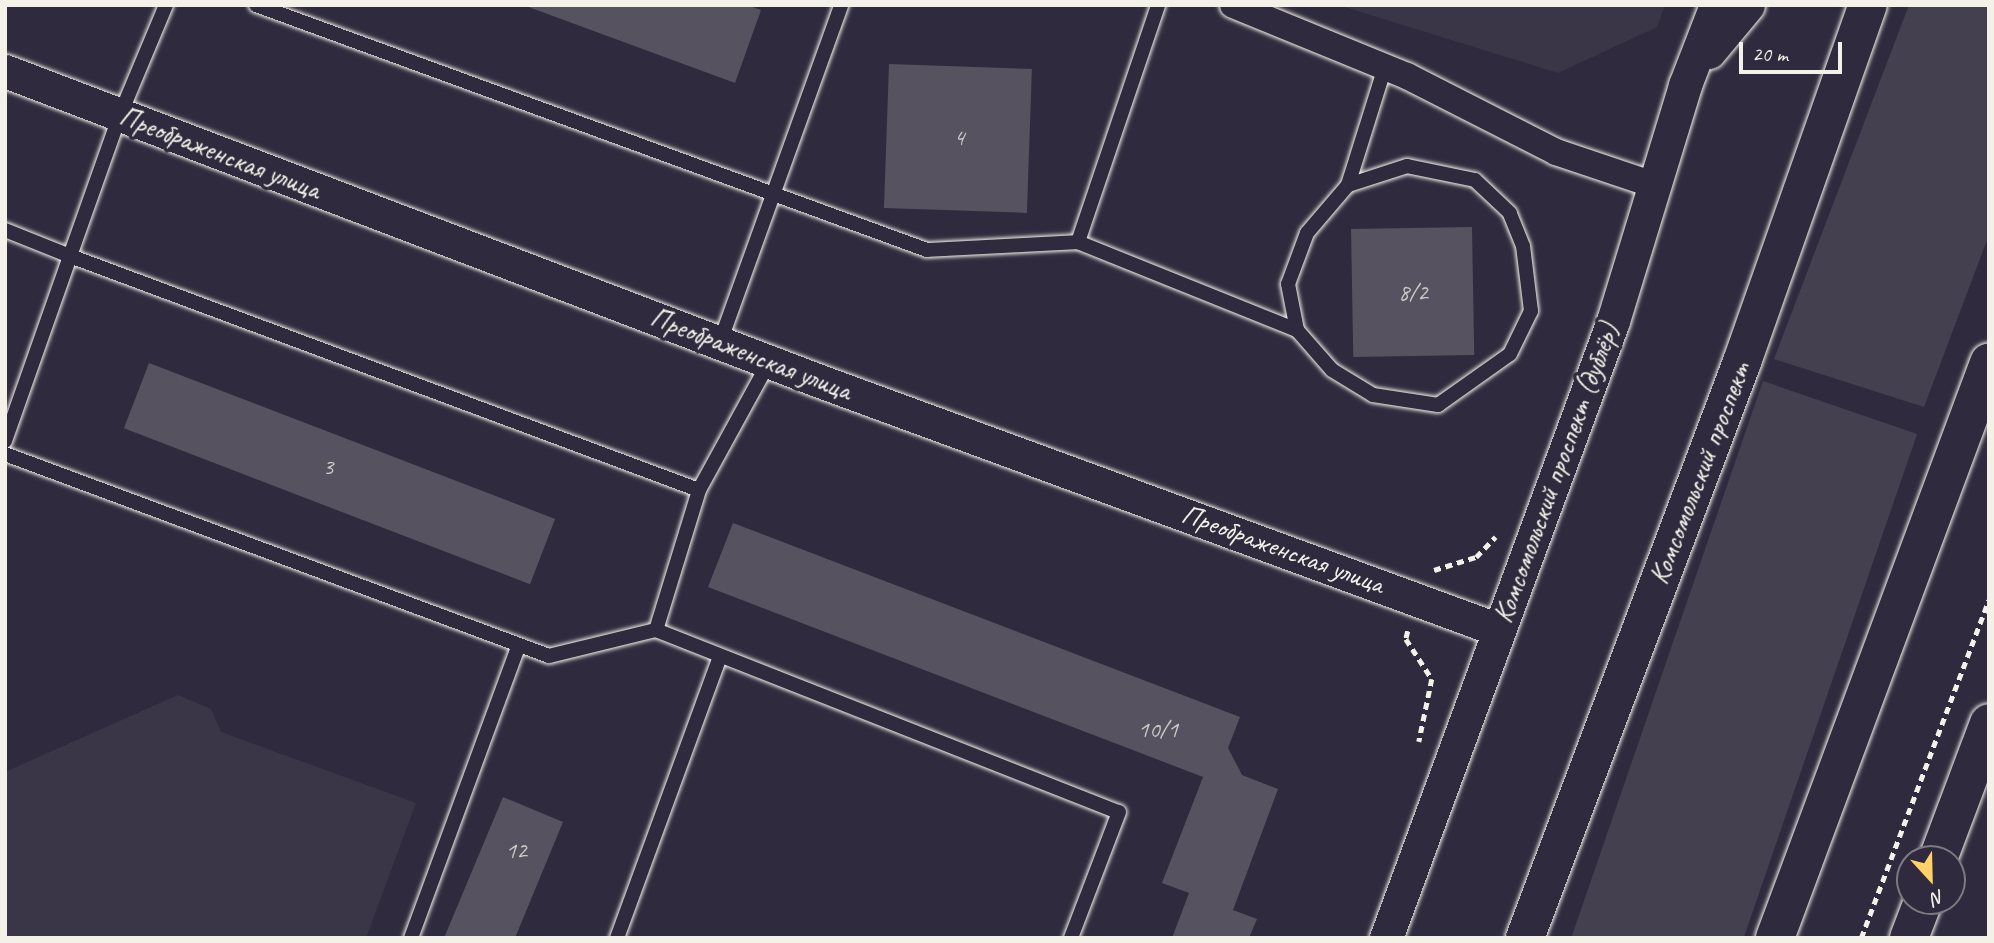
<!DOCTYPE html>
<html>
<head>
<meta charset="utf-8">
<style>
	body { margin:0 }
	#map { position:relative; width:1994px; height:943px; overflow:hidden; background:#2f2a3d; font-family:Caveat,sans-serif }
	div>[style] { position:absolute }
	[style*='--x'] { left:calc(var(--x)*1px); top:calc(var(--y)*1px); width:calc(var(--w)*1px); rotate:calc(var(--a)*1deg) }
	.built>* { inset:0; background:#3b3647 }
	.green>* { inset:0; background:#454050; transform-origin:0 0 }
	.building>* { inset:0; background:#56525f; transform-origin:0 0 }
	.path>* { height:4.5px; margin-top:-2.25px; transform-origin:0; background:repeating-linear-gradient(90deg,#f4f1e8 0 7px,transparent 0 12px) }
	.roads { filter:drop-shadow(0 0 2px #f4f1e8) drop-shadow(0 0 2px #f4f1e8) }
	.service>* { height:14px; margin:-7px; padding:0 7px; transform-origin:7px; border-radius:7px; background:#2f2a3d }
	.minor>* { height:26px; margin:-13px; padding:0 13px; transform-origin:13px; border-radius:13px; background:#2f2a3d }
	.tertiary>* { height:33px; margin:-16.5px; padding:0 16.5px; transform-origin:16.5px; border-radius:16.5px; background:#2f2a3d }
	.secondary>* { height:38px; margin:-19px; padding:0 19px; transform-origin:19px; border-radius:19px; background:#2f2a3d }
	span { translate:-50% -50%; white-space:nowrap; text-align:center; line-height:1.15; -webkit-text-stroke:7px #2f2a3d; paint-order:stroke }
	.number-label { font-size:24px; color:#ccc9c6 }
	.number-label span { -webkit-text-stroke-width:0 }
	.street-label { font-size:28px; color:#f4f1e8 }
	.frame { position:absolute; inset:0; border:7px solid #f4f1e8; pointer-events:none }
	.north { position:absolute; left:1896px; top:845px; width:70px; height:70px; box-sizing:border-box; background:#2f2a3d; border:2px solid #7e7a81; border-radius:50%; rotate:158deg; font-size:19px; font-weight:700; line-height:28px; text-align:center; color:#f4f1e8 }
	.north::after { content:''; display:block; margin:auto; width:24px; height:32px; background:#ffd166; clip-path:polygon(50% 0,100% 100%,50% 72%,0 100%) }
	.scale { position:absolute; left:1739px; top:42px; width:103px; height:32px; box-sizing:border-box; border:4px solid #f4f1e8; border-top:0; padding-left:9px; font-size:21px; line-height:24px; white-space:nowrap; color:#f4f1e8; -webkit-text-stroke:5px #2f2a3d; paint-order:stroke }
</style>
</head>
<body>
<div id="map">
	<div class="built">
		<i style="clip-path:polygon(1338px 5px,1665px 5px,1657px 27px,1558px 73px)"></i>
		<i style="clip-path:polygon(178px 695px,211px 709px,221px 732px,416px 803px,366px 938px,5px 938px,5px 772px)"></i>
	</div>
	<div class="green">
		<i style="clip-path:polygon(1909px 5px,1989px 5px,1989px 235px,1924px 407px,1774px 359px)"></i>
		<i style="left:1763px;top:381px;width:163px;height:595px;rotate:19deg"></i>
	</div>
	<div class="building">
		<i style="clip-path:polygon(523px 5px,747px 5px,761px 10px,735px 83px)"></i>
		<i style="left:889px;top:64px;width:143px;height:144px;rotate:2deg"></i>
		<i style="left:1472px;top:227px;width:128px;height:121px;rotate:89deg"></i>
		<i style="left:149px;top:363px;width:435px;height:70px;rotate:21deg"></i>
		<i style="clip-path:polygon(733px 523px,1240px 717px,1228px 748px,1242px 775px,1278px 789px,1233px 910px,1257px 919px,1249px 938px,1172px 938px,1189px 893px,1162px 883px,1203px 777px,708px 587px)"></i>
		<i style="clip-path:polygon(503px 797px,563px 822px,515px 938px,444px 938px)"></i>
	</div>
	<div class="path">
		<i style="--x:1434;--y:570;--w:44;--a:-17.2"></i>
		<i style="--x:1476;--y:557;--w:28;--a:-46"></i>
		<i style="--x:1408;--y:631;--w:8;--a:104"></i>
		<i style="--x:1406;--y:639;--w:48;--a:57"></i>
		<i style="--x:1432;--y:679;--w:64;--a:101.7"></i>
		<i style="--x:1861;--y:938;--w:361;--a:-69.3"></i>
	</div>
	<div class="roads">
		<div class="service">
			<i style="--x:256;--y:5;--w:714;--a:20.06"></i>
			<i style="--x:927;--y:250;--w:151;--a:-3"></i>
			<i style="--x:1078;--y:242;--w:250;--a:-71.3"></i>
			<i style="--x:1348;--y:185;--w:124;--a:-72.6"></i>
			<i style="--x:5;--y:230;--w:70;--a:21.8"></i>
			<i style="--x:70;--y:256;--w:150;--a:-70.5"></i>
			<i style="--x:120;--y:115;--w:119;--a:-67.3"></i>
			<i style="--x:1078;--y:242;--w:236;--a:21.9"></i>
			<i style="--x:1297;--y:330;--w:53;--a:48.8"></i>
			<i style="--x:1332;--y:370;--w:48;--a:31.4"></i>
			<i style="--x:1373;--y:395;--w:66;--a:8.7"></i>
			<i style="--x:1438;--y:405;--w:88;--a:-35.3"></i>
			<i style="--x:1510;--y:354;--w:48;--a:-64"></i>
			<i style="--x:1531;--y:311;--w:65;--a:-97"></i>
			<i style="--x:1523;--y:246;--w:35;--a:-112"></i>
			<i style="--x:1510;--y:213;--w:48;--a:-136.7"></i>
			<i style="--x:1475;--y:180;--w:69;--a:-168.4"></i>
			<i style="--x:1407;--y:166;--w:62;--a:162.1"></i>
			<i style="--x:1348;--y:185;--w:63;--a:130.5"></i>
			<i style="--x:1307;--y:233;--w:54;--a:110.4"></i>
			<i style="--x:1288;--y:284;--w:47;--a:78.9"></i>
			<i style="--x:720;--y:342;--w:358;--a:-70.2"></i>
			<i style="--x:5;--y:441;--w:196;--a:-70.6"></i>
			<i style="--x:70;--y:256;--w:671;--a:20.41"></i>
			<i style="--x:5;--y:454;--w:580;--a:20.37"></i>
			<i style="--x:549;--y:656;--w:110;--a:-13.7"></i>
			<i style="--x:656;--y:630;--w:497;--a:21.5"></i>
			<i style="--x:1119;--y:812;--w:135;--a:110.9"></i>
			<i style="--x:656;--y:630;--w:146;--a:-72.9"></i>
			<i style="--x:699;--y:490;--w:146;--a:-61.3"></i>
			<i style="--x:411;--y:938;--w:312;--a:-69.8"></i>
			<i style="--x:617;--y:938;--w:300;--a:-69.9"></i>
		</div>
		<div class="minor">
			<i style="--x:1233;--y:5;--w:188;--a:22.2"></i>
			<i style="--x:1407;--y:76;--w:167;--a:27"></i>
			<i style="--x:1556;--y:152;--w:103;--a:18.6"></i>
		</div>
		<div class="tertiary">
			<i style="--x:1709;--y:52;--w:61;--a:-50.3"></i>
			<i style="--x:5;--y:71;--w:869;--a:20.83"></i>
			<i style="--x:817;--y:380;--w:726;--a:20.13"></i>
			<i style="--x:1386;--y:938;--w:657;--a:-69.8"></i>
			<i style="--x:1613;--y:321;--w:247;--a:-73"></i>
			<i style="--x:1685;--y:85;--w:86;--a:-68.8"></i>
		</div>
		<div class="secondary">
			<i style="--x:1938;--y:859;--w:145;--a:-69.4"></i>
			<i style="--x:1525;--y:938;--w:616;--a:-69.36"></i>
			<i style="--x:1742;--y:362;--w:379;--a:-70.6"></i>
			<i style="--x:1775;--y:938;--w:614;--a:-69.59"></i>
			<i style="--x:1909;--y:938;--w:40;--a:-69"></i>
		</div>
	</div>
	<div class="number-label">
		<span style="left:959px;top:138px">4</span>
		<span style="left:1413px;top:293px">8/2</span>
		<span style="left:328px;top:467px">3</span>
		<span style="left:1158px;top:730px">10/1</span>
		<span style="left:516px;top:851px">12</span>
	</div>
	<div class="street-label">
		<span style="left:220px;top:153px;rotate:21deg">Преображенская улица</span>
		<span style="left:751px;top:354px;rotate:21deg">Преображенская улица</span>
		<span style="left:1556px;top:473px;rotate:-70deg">Комсомольский проспект (дублёр)</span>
		<span style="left:1700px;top:473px;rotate:-69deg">Комсомольский проспект</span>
		<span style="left:1283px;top:549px;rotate:20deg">Преображенская улица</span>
	</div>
	<div class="frame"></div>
	<div class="north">N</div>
	<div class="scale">20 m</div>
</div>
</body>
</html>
